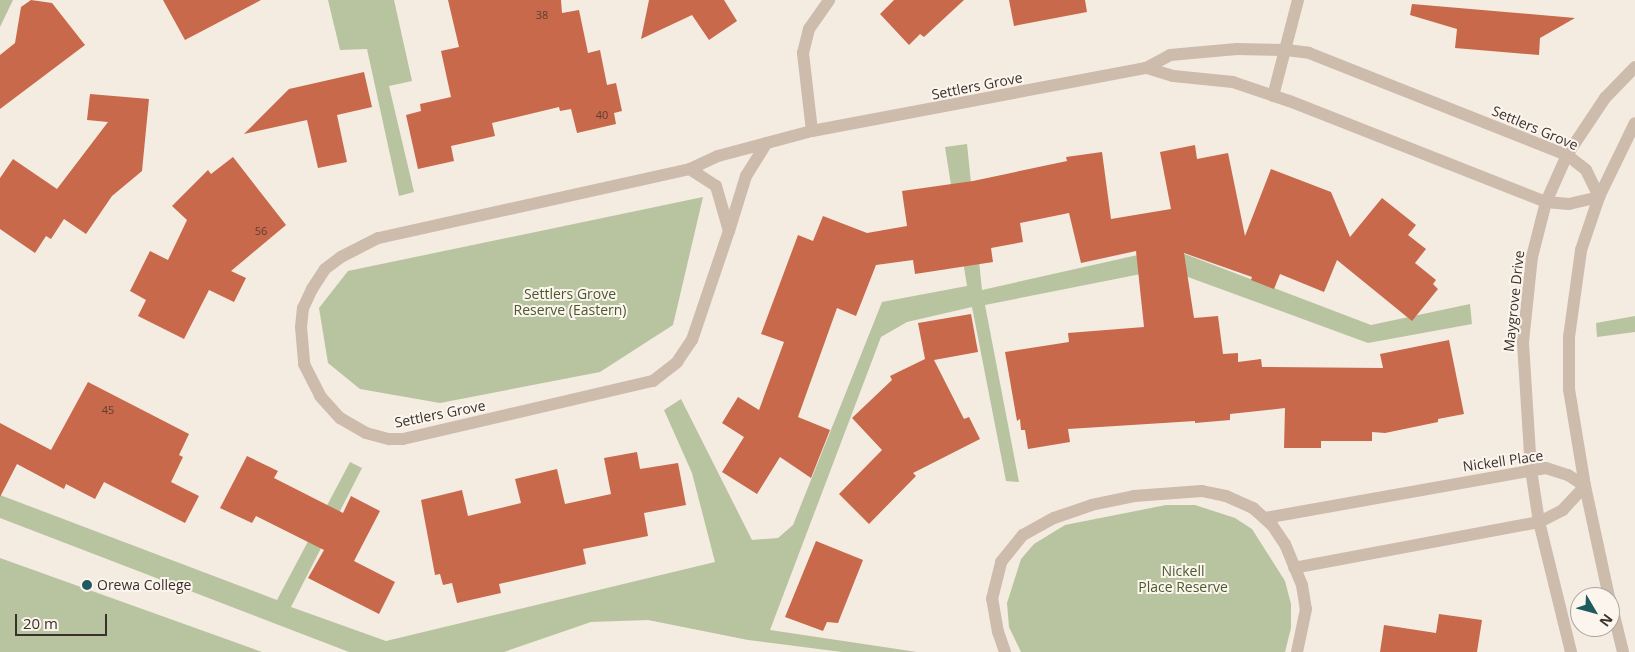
<!DOCTYPE html>
<html>
<head>
<meta charset="utf-8">
<style>
	body { margin:0 }
	#map { position:relative; width:1635px; height:652px; overflow:hidden; background:#f4ebe1; font-family:"Open Sans",sans-serif }
	div>[style] { position:absolute }
	[style*='--x'] { left:calc(var(--x)*1px); top:calc(var(--y)*1px); width:calc(var(--w)*1px); rotate:calc(var(--a)*1deg) }
	.green>* { inset:0; background:#b8c4a0 }
	.building>* { inset:0; background:#c8694b }
	.street>* { height:12px; margin:-6px; padding:0 6px; transform-origin:6px; border-radius:6px; background:#cdbbac }
	.dots>* { width:14px; height:14px; translate:-50% -50%; box-sizing:border-box; border:2px solid #fbf5ee; border-radius:50% }
	span { translate:-50% -50%; white-space:nowrap; text-align:center; line-height:1.15; -webkit-text-stroke:4px #fbf5ee; paint-order:stroke }
	.number-label { font-size:11px; color:#5e3e33 }
	.number-label span { -webkit-text-stroke-width:0 }
	.street-label { font-size:14px; color:#3b302b }
	.park-label { font-size:14px; color:#4a5a2e }
	.poi-label { font-size:14px; color:#3b302b }
	.left { translate:0 -50%; text-align:left }
	.north { position:absolute; left:1570px; top:587px; width:50px; height:50px; box-sizing:border-box; background:#fbf5ee; border:1px solid #aea6a0; border-radius:50%; rotate:127deg; font-size:14px; font-weight:700; line-height:20px; text-align:center; color:#3b302b }
	.north::after { content:''; display:block; margin:auto; width:18px; height:22px; background:#1f5a5e; clip-path:polygon(50% 0,100% 100%,50% 72%,0 100%) }
	.scale { position:absolute; left:15px; top:614px; width:92px; height:22px; box-sizing:border-box; border:2px solid #3b302b; border-top:0; padding-left:6px; font-size:15px; line-height:18px; white-space:nowrap; color:#3b302b; -webkit-text-stroke:4px #fbf5ee; paint-order:stroke }
</style>
</head>
<body>
<div id="map">
	<div class="green">
		<i style="clip-path:polygon(0 0,13px 0,0 27px)"></i>
		<i style="clip-path:polygon(328px 0,394px 0,412px 81px,389px 86px,414px 192px,399px 196px,367px 49px,340px 50px)"></i>
		<i style="clip-path:polygon(967px 144px,982px 290px,1169px 248px,1371px 325px,1470px 304px,1472px 324px,1368px 343px,1166px 269px,985px 305px,1019px 482px,1006px 481px,972px 307px,907px 322px,881px 337px,770px 630px,917px 652px,842px 652px,748px 640px,648px 620px,591px 622px,504px 652px,349px 652px,0 518px,0 495px,277px 600px,350px 462px,362px 468px,291px 607px,386px 641px,715px 562px,692px 473px,664px 410px,681px 399px,752px 540px,778px 538px,793px 525px,882px 302px,967px 286px,945px 147px)"></i>
		<i style="clip-path:polygon(703px 197px,673px 325px,600px 372px,440px 403px,360px 389px,328px 363px,319px 308px,348px 271px)"></i>
		<i style="clip-path:polygon(1635px 316px,1635px 332px,1597px 337px,1596px 323px)"></i>
		<i style="clip-path:polygon(1166px 505px,1195px 505px,1235px 518px,1252px 529px,1285px 581px,1291px 604px,1291px 628px,1285px 652px,1021px 652px,1009px 627px,1007px 603px,1021px 559px,1034px 544px,1065px 525px)"></i>
		<i style="clip-path:polygon(0 558px,262px 652px,0 652px)"></i>
	</div>
	<div class="building">
		<i style="clip-path:polygon(31px 0,52px 3px,85px 45px,0 109px,0 55px,15px 43px,21px 7px)"></i>
		<i style="clip-path:polygon(163px 0,261px 0,185px 40px)"></i>
		<i style="clip-path:polygon(448px 0,561px 0,562px 13px,579px 10px,588px 53px,600px 50px,607px 85px,616px 83px,622px 111px,614px 113px,616px 124px,577px 133px,571px 109px,560px 111px,559px 107px,492px 123px,495px 136px,451px 146px,454px 161px,418px 169px,406px 115px,421px 111px,420px 104px,451px 97px,441px 51px,459px 47px)"></i>
		<i style="clip-path:polygon(649px 0,724px 0,737px 21px,709px 40px,692px 15px,641px 39px)"></i>
		<i style="clip-path:polygon(894px 0,964px 0,924px 37px,920px 34px,909px 45px,880px 14px)"></i>
		<i style="clip-path:polygon(1009px 0,1085px 0,1087px 12px,1014px 26px)"></i>
		<i style="clip-path:polygon(1412px 4px,1575px 18px,1540px 38px,1539px 55px,1455px 48px,1457px 29px,1410px 15px)"></i>
		<i style="clip-path:polygon(364px 72px,372px 107px,337px 115px,347px 162px,318px 168px,307px 120px,244px 134px,289px 89px)"></i>
		<i style="clip-path:polygon(90px 94px,149px 99px,142px 171px,112px 196px,86px 234px,64px 219px,51px 239px,46px 236px,35px 253px,0 229px,0 178px,13px 159px,57px 189px,108px 122px,87px 120px)"></i>
		<i style="clip-path:polygon(1195px 145px,1197px 159px,1228px 153px,1245px 236px,1271px 169px,1331px 192px,1350px 237px,1382px 198px,1416px 225px,1408px 235px,1426px 249px,1415px 263px,1436px 280px,1433px 284px,1438px 289px,1412px 321px,1337px 260px,1324px 292px,1280px 274px,1274px 289px,1251px 280px,1252px 277px,1184px 253px,1194px 318px,1218px 316px,1223px 354px,1238px 353px,1238px 362px,1261px 359px,1262px 367px,1383px 368px,1380px 354px,1449px 340px,1464px 414px,1438px 419px,1438px 422px,1385px 433px,1372px 432px,1372px 441px,1321px 441px,1321px 448px,1284px 448px,1285px 408px,1230px 414px,1230px 420px,1195px 423px,1195px 421px,1068px 429px,1070px 442px,1028px 449px,1025px 430px,1021px 430px,1020px 419px,1017px 421px,1005px 352px,1069px 342px,1068px 333px,1144px 327px,1136px 251px,1081px 263px,1069px 213px,1020px 223px,1023px 242px,991px 248px,993px 262px,915px 274px,913px 260px,876px 265px,856px 316px,837px 308px,798px 417px,830px 430px,811px 478px,780px 457px,757px 494px,722px 472px,744px 437px,722px 423px,738px 397px,759px 410px,784px 342px,761px 334px,798px 235px,813px 241px,823px 216px,867px 233px,907px 226px,902px 191px,973px 181px,1067px 161px,1066px 157px,1102px 152px,1111px 219px,1171px 209px,1160px 152px)"></i>
		<i style="clip-path:polygon(233px 157px,286px 225px,231px 271px,246px 278px,234px 302px,209px 290px,184px 339px,138px 316px,146px 300px,130px 291px,150px 251px,168px 260px,187px 220px,172px 206px,208px 170px,211px 174px)"></i>
		<i style="clip-path:polygon(971px 314px,978px 352px,934px 360px,964px 419px,969px 417px,980px 439px,913px 473px,916px 476px,869px 524px,839px 494px,882px 450px,852px 418px,892px 380px,890px 376px,925px 359px,918px 323px)"></i>
		<i style="clip-path:polygon(88px 382px,189px 434px,179px 455px,183px 457px,171px 482px,199px 496px,185px 523px,104px 482px,95px 499px,66px 484px,64px 489px,17px 464px,0 497px,0 423px,51px 450px)"></i>
		<i style="clip-path:polygon(637px 452px,640px 469px,678px 463px,686px 505px,644px 513px,648px 536px,583px 549px,586px 564px,499px 584px,501px 593px,457px 603px,452px 583px,443px 585px,440px 574px,435px 575px,421px 500px,462px 490px,468px 516px,521px 503px,515px 479px,557px 469px,565px 504px,611px 494px,604px 458px)"></i>
		<i style="clip-path:polygon(247px 456px,278px 471px,274px 478px,343px 513px,351px 496px,380px 511px,354px 561px,395px 582px,379px 614px,308px 578px,324px 550px,256px 516px,252px 523px,220px 508px)"></i>
		<i style="clip-path:polygon(816px 541px,863px 560px,838px 623px,827px 622px,823px 631px,785px 617px)"></i>
		<i style="clip-path:polygon(1439px 614px,1482px 620px,1477px 652px,1380px 652px,1384px 625px,1436px 633px)"></i>
	</div>
	<div class="street">
		<i style="--x:1273;--y:96;--w:99;--a:-75.4"></i>
		<i style="--x:812;--y:131;--w:79;--a:-96.6"></i>
		<i style="--x:803;--y:53;--w:25;--a:-76"></i>
		<i style="--x:809;--y:29;--w:35;--a:-55"></i>
		<i style="--x:690;--y:169;--w:31;--a:-25"></i>
		<i style="--x:718;--y:156;--w:97;--a:-14.9"></i>
		<i style="--x:812;--y:131;--w:340;--a:-10.7"></i>
		<i style="--x:1146;--y:68;--w:27;--a:-28"></i>
		<i style="--x:1170;--y:55;--w:67;--a:-5.1"></i>
		<i style="--x:1237;--y:49;--w:49;--a:1.2"></i>
		<i style="--x:1286;--y:50;--w:23;--a:7"></i>
		<i style="--x:1309;--y:53;--w:277;--a:21.6"></i>
		<i style="--x:1567;--y:155;--w:24;--a:38"></i>
		<i style="--x:1586;--y:170;--w:30;--a:64"></i>
		<i style="--x:1599;--y:197;--w:31;--a:167"></i>
		<i style="--x:1569;--y:204;--w:23;--a:-175"></i>
		<i style="--x:1546;--y:202;--w:276;--a:-158.5"></i>
		<i style="--x:1289;--y:101;--w:59;--a:-161.3"></i>
		<i style="--x:1233;--y:82;--w:60;--a:-174.3"></i>
		<i style="--x:1173;--y:76;--w:28;--a:-163"></i>
		<i style="--x:729;--y:231;--w:47;--a:-106.1"></i>
		<i style="--x:716;--y:186;--w:31;--a:-147"></i>
		<i style="--x:690;--y:169;--w:320;--a:167.5"></i>
		<i style="--x:378;--y:238;--w:42;--a:152.8"></i>
		<i style="--x:341;--y:257;--w:20;--a:143"></i>
		<i style="--x:325;--y:269;--w:24;--a:123"></i>
		<i style="--x:312;--y:289;--w:21;--a:115"></i>
		<i style="--x:303;--y:308;--w:19;--a:96"></i>
		<i style="--x:301;--y:327;--w:37;--a:85"></i>
		<i style="--x:304;--y:364;--w:36;--a:63"></i>
		<i style="--x:320;--y:396;--w:30;--a:48"></i>
		<i style="--x:340;--y:418;--w:30;--a:30"></i>
		<i style="--x:366;--y:433;--w:24;--a:15"></i>
		<i style="--x:389;--y:439;--w:14;--a:0"></i>
		<i style="--x:403;--y:439;--w:257;--a:-13.1"></i>
		<i style="--x:653;--y:381;--w:31;--a:-38"></i>
		<i style="--x:677;--y:362;--w:27;--a:-56"></i>
		<i style="--x:692;--y:340;--w:115;--a:-71.3"></i>
		<i style="--x:729;--y:231;--w:58;--a:-72.8"></i>
		<i style="--x:746;--y:176;--w:39;--a:-58"></i>
		<i style="--x:1265;--y:518;--w:285;--a:-10.1"></i>
		<i style="--x:1546;--y:468;--w:23;--a:18"></i>
		<i style="--x:1568;--y:475;--w:20;--a:33"></i>
		<i style="--x:1585;--y:486;--w:33;--a:133"></i>
		<i style="--x:1563;--y:510;--w:27;--a:153"></i>
		<i style="--x:1539;--y:522;--w:249;--a:169.4"></i>
		<i style="--x:1609;--y:597;--w:114;--a:-102.2"></i>
		<i style="--x:1585;--y:486;--w:98;--a:-99.4"></i>
		<i style="--x:1569;--y:389;--w:52;--a:-90"></i>
		<i style="--x:1569;--y:337;--w:88;--a:-82.1"></i>
		<i style="--x:1581;--y:250;--w:56;--a:-71.2"></i>
		<i style="--x:1599;--y:197;--w:82;--a:-64.1"></i>
		<i style="--x:1610;--y:599;--w:55;--a:76.2"></i>
		<i style="--x:1005;--y:652;--w:21;--a:-109"></i>
		<i style="--x:998;--y:632;--w:34;--a:-100"></i>
		<i style="--x:992;--y:599;--w:38;--a:-76"></i>
		<i style="--x:1001;--y:562;--w:35;--a:-51"></i>
		<i style="--x:1023;--y:535;--w:35;--a:-29"></i>
		<i style="--x:1054;--y:518;--w:39;--a:-19"></i>
		<i style="--x:1091;--y:505;--w:44;--a:-11.8"></i>
		<i style="--x:1134;--y:496;--w:68;--a:-4.2"></i>
		<i style="--x:1202;--y:491;--w:25;--a:12"></i>
		<i style="--x:1226;--y:496;--w:30;--a:24"></i>
		<i style="--x:1253;--y:508;--w:25;--a:42"></i>
		<i style="--x:1272;--y:525;--w:23;--a:56"></i>
		<i style="--x:1285;--y:544;--w:44;--a:67.5"></i>
		<i style="--x:1302;--y:585;--w:24;--a:81"></i>
		<i style="--x:1306;--y:609;--w:44;--a:101.8"></i>
		<i style="--x:1571;--y:652;--w:134;--a:-103.8"></i>
		<i style="--x:1539;--y:522;--w:53;--a:-98.7"></i>
		<i style="--x:1531;--y:470;--w:128;--a:-93.6"></i>
		<i style="--x:1523;--y:342;--w:85;--a:-84"></i>
		<i style="--x:1532;--y:257;--w:57;--a:-75.7"></i>
		<i style="--x:1546;--y:202;--w:51;--a:-65.9"></i>
		<i style="--x:1567;--y:155;--w:69;--a:-56.3"></i>
		<i style="--x:1605;--y:98;--w:43;--a:-45.9"></i>
	</div>
	<div class="dots">
		<i style="left:87px;top:585px;background:#1f5a5e"></i>
	</div>
	<div class="number-label">
		<span style="left:542px;top:15px">38</span>
		<span style="left:602px;top:115px">40</span>
		<span style="left:261px;top:231px">56</span>
		<span style="left:108px;top:410px">45</span>
	</div>
	<div class="street-label">
		<span style="left:977px;top:86px;rotate:-11deg">Settlers Grove</span>
		<span style="left:1535px;top:128px;rotate:23deg">Settlers Grove</span>
		<span style="left:1514px;top:301px;rotate:-84deg">Maygrove Drive</span>
		<span style="left:440px;top:414px;rotate:-11deg">Settlers Grove</span>
		<span style="left:1503px;top:461px;rotate:-8deg">Nickell Place</span>
	</div>
	<div class="park-label">
		<span style="left:570px;top:302px">Settlers Grove<br>Reserve (Eastern)</span>
		<span style="left:1183px;top:579px">Nickell<br>Place Reserve</span>
	</div>
	<div class="poi-label">
		<span class="left" style="left:97px;top:585px">Orewa College</span>
	</div>
	<div class="north">N</div>
	<div class="scale">20 m</div>
</div>
</body>
</html>
